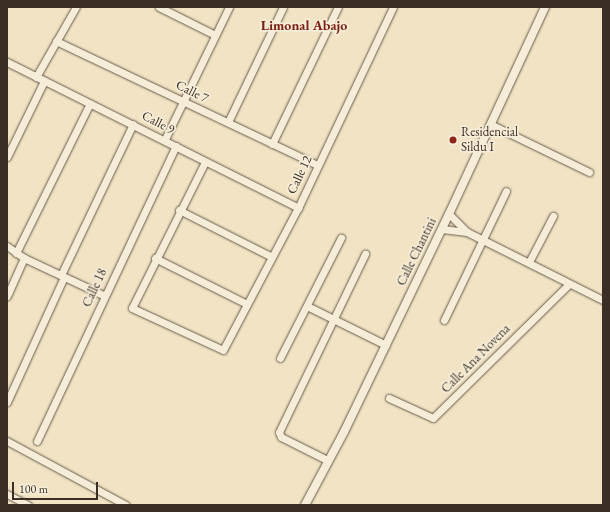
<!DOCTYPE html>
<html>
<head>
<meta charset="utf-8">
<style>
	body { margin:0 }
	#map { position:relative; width:610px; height:512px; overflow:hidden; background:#f1e3c3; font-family:"EB Garamond",serif }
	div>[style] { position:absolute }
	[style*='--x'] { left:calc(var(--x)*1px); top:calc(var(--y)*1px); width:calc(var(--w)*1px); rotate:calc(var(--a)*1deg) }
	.roads { filter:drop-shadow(0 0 1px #685c4c) drop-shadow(0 0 1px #685c4c) }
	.minor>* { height:7px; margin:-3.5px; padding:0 3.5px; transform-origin:3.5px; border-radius:3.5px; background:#f6edd8 }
	.tertiary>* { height:8px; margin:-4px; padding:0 4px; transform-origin:4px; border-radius:4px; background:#f6edd8 }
	.dots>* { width:11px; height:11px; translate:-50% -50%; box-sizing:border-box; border:2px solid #f6edd8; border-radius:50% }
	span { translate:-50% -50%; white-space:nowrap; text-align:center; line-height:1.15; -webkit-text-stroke:3.5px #f6edd8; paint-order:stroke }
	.street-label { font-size:13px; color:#3b2f25 }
	.poi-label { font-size:13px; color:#3b2f25 }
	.left { translate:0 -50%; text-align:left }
	.neighbourhood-label { font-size:14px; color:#7a1f14; font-weight:700 }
	.frame { position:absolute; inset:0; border:8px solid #3b2f25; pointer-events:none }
	.scale { position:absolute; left:12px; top:482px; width:86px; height:18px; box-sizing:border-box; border:2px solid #3b2f25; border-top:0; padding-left:5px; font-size:12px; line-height:14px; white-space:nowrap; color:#3b2f25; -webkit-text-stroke:3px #f6edd8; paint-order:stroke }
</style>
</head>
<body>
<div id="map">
	<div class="roads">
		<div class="minor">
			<i style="--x:159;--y:7;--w:63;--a:26.6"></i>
			<i style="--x:56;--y:41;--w:289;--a:25.4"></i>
			<i style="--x:7;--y:62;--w:326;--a:26.6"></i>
			<i style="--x:36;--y:77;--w:81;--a:-60.3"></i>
			<i style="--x:228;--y:122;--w:127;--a:-64.4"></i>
			<i style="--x:492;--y:125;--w:108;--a:25.9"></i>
			<i style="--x:165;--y:139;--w:147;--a:-64.1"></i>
			<i style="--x:272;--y:144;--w:152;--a:-64.3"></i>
			<i style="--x:7;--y:157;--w:85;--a:-64"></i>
			<i style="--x:205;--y:162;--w:163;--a:116.6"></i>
			<i style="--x:132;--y:308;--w:100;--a:24.8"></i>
			<i style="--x:223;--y:350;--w:161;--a:-62.2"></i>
			<i style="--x:298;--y:208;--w:222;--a:-64.7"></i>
			<i style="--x:179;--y:210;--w:104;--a:26.8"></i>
			<i style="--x:449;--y:214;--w:25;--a:45"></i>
			<i style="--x:467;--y:232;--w:152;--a:26.6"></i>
			<i style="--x:442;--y:229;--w:25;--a:7"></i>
			<i style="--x:7;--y:246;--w:21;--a:35"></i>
			<i style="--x:24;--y:258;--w:89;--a:25.1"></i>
			<i style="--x:16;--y:253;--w:167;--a:-63.7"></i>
			<i style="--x:155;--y:258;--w:103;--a:26.6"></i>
			<i style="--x:529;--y:262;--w:52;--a:-62.4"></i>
			<i style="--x:61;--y:275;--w:167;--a:-64.5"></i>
			<i style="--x:7;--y:296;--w:42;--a:-65.9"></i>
			<i style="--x:307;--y:306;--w:88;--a:26.3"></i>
			<i style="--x:444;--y:320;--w:143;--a:-64.3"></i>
			<i style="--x:280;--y:358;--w:135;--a:-63.1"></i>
			<i style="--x:389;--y:398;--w:48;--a:24.4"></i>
			<i style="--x:433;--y:418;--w:191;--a:-44.6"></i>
			<i style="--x:7;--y:402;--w:137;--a:-65.5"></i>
			<i style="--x:7;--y:441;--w:135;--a:28.3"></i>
			<i style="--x:37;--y:441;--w:326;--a:-64.8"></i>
			<i style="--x:327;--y:460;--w:51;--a:-153.4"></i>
			<i style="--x:281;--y:437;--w:5;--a:-112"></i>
			<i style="--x:279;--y:432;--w:198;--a:-64.2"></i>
			<i style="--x:7;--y:494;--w:24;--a:28"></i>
		</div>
		<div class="tertiary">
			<i style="--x:305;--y:505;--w:83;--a:-61.9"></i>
			<i style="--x:344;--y:432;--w:242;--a:-64.3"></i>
			<i style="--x:449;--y:214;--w:228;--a:-65.1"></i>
		</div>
	</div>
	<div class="dots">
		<i style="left:453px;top:140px;background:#8f2418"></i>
	</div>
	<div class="street-label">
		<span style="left:192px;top:92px;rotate:26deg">Calle 7</span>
		<span style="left:158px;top:123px;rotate:27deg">Calle 9</span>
		<span style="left:300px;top:175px;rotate:-65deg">Calle 12</span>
		<span style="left:417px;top:252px;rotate:-64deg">Calle Chantini</span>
		<span style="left:95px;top:288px;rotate:-65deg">Calle 18</span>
		<span style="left:476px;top:359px;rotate:-45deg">Calle Ana Novena</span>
	</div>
	<div class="poi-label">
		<span class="left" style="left:461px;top:140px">Residencial<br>Sildu I</span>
	</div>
	<div class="neighbourhood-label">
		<span style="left:304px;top:25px">Limonal Abajo</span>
	</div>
	<div class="frame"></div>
	<div class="scale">100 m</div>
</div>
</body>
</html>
